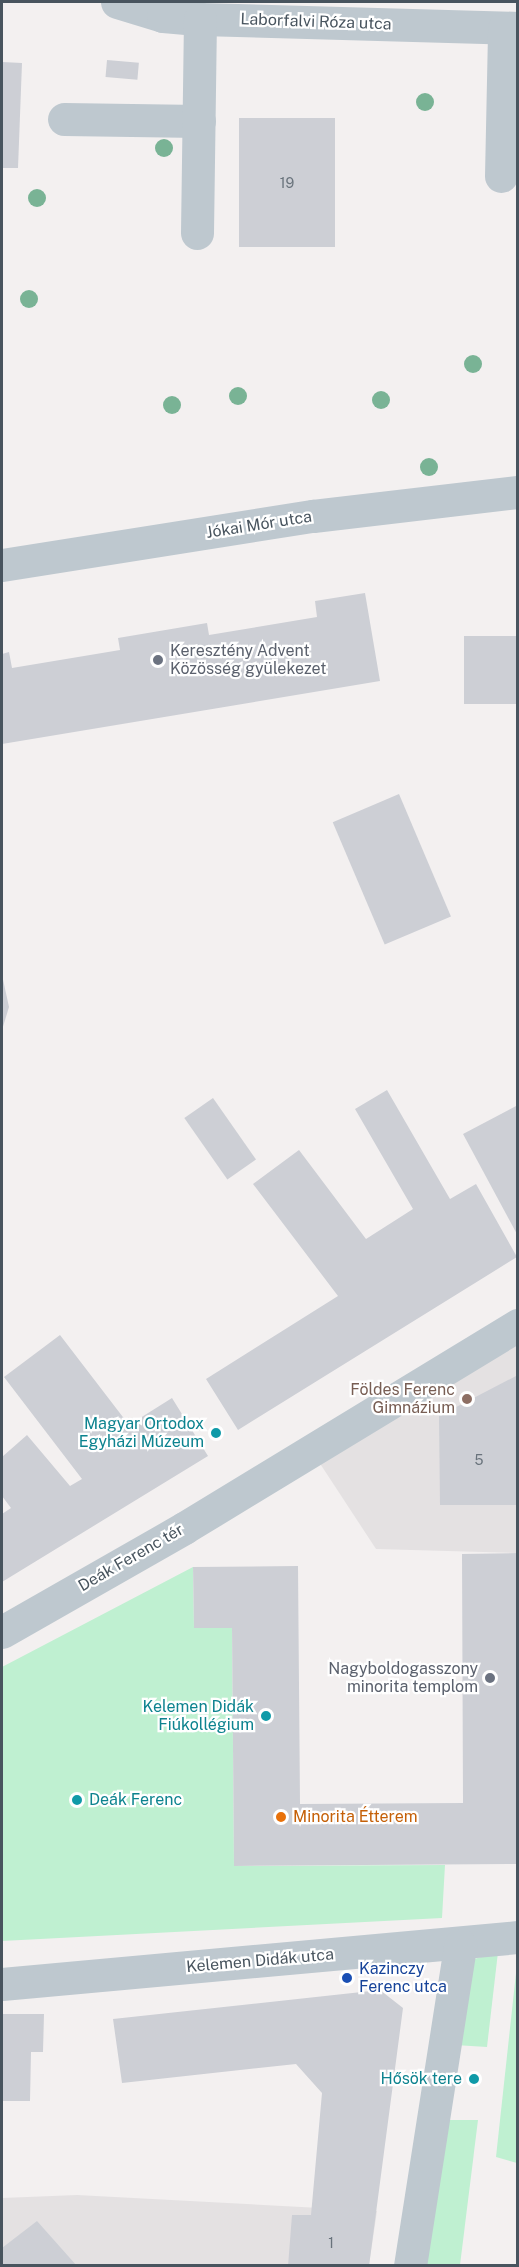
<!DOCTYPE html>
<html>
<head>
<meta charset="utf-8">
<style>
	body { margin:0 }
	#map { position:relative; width:519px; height:2267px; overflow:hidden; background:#f3f0f0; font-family:"Public Sans",sans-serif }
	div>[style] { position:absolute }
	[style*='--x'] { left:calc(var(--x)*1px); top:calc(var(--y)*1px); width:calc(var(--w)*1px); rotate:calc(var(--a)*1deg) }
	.education>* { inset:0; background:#e4e1e2 }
	.green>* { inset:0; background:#bff0d1 }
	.building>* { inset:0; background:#cdcfd5; transform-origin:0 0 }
	.minor>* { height:33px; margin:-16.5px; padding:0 16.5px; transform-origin:16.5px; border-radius:16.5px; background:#bec8cf }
	.trees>* { width:18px; height:18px; margin:-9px; border-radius:50%; background:#79b395 }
	.dots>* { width:16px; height:16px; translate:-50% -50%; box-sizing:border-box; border:3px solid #fff; border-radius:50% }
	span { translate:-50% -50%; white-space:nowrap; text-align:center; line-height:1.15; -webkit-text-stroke:4.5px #fff; paint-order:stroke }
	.number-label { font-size:14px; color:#69737c }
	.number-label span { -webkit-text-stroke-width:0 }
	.street-label { font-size:16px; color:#48545e }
	.worship-label { font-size:16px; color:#5b616d }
	.left { translate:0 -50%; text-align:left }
	.right { translate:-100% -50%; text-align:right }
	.education-label { font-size:16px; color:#785e54 }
	.culture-label { font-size:16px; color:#0d838f }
	.food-label { font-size:16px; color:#c56008 }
	.transit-label { font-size:16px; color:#164399 }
	.frame { position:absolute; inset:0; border:3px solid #48545e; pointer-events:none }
</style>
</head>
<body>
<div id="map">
	<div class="education">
		<i style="clip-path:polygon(517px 1339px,517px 1553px,376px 1549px,317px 1459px)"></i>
		<i style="clip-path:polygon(77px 2195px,377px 2211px,369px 2265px,2px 2266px,2px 2198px)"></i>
	</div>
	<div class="green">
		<i style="clip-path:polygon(193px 1567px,194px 1628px,232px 1628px,234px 1866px,445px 1865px,442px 1918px,2px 1941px,2px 1667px)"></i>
		<i style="clip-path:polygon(498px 1952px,487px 2047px,455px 2045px,471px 1960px)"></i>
		<i style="clip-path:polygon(517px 1964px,518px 1964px,517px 2163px,496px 2157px)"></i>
		<i style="clip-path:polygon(447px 2120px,478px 2120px,460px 2265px,422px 2266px)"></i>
	</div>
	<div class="building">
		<i style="left:107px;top:60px;width:32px;height:17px;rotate:5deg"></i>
		<i style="clip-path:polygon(2px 62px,22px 63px,18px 168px,2px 168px)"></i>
		<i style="left:239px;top:118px;width:96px;height:129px"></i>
		<i style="clip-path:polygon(365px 593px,380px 681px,2px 744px,2px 654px,9px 652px,12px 668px,120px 650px,118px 638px,207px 623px,209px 635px,317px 617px,315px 601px)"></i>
		<i style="left:518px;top:636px;width:68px;height:54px;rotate:90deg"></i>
		<i style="left:399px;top:794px;width:133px;height:72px;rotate:67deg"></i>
		<i style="clip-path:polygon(2px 975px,9px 1007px,2px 1030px)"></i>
		<i style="clip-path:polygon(387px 1090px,450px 1199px,476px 1184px,517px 1257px,238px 1430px,206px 1379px,338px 1296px,253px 1184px,299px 1150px,366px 1239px,413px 1209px,355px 1109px)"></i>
		<i style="left:213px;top:1098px;width:75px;height:35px;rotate:55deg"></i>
		<i style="clip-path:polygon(518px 1105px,518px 1236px,463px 1134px)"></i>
		<i style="clip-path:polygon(60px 1335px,129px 1425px,172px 1398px,208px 1456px,2px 1582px,2px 1514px,11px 1508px,2px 1496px,2px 1457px,27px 1435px,70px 1486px,82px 1479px,4px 1377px)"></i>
		<i style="clip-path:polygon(516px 1376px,518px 1505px,440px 1505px,439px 1416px)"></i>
		<i style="clip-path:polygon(518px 1553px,518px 1864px,234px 1866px,232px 1628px,194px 1628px,193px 1567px,298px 1566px,300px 1804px,463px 1803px,462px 1554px)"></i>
		<i style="clip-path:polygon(380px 1990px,403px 2008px,369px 2266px,288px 2266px,292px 2215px,311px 2215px,322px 2093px,296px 2064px,122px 2083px,113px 2019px)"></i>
		<i style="clip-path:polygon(2px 2014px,44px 2014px,43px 2052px,31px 2052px,30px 2101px,2px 2101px)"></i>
		<i style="clip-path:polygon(37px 2221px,77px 2266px,2px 2266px,2px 2248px)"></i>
	</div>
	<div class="minor">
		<i style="--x:117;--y:2;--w:48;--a:16.9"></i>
		<i style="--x:163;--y:16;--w:37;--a:5"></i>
		<i style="--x:200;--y:19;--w:318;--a:1.6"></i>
		<i style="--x:64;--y:119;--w:135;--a:0.8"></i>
		<i style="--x:501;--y:176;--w:148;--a:-88.8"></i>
		<i style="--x:197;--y:233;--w:214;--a:-89.2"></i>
		<i style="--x:2;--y:565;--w:315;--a:-9"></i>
		<i style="--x:313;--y:516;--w:206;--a:-6.7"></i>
		<i style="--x:2;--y:1632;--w:210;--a:-29.7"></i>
		<i style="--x:184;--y:1528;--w:391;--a:-31.3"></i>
		<i style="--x:2;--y:1984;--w:518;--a:-5.2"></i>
		<i style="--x:410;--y:2266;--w:325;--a:-81.1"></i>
	</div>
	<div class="trees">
		<i style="left:425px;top:102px"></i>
		<i style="left:164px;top:148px"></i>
		<i style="left:37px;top:198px"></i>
		<i style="left:29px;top:299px"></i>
		<i style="left:473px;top:364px"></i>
		<i style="left:238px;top:396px"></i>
		<i style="left:381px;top:400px"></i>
		<i style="left:172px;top:405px"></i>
		<i style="left:429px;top:467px"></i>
	</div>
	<div class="dots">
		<i style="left:158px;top:660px;background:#6b7280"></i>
		<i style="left:467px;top:1399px;background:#8d6e63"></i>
		<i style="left:216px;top:1433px;background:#0f9aa8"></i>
		<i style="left:490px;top:1678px;background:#6b7280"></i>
		<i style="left:266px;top:1716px;background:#0f9aa8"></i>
		<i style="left:77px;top:1800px;background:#0f9aa8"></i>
		<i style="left:281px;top:1817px;background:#e8710a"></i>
		<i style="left:347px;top:1978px;background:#1a4fb4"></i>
		<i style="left:474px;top:2079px;background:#0f9aa8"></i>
	</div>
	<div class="number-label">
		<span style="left:287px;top:183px">19</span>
		<span style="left:479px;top:1460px">5</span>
		<span style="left:331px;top:2243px">1</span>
	</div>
	<div class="street-label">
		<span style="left:316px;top:22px;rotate:2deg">Laborfalvi Róza utca</span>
		<span style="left:259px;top:525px;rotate:-9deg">Jókai Mór utca</span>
		<span style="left:131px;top:1558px;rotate:-30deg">Deák Ferenc tér</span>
		<span style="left:260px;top:1961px;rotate:-5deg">Kelemen Didák utca</span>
	</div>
	<div class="worship-label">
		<span class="left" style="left:170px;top:660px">Keresztény Advent<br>Közösség gyülekezet</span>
		<span class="right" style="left:478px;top:1678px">Nagyboldogasszony<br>minorita templom</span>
	</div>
	<div class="education-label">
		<span class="right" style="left:455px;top:1399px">Földes Ferenc<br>Gimnázium</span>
	</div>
	<div class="culture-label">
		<span class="right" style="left:204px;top:1433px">Magyar Ortodox<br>Egyházi Múzeum</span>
		<span class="right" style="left:254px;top:1716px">Kelemen Didák<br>Fiúkollégium</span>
		<span class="left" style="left:89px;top:1800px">Deák Ferenc</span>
		<span class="right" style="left:462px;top:2079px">Hősök tere</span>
	</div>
	<div class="food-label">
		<span class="left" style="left:293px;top:1817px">Minorita Étterem</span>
	</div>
	<div class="transit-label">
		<span class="left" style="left:359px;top:1978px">Kazinczy<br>Ferenc utca</span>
	</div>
	<div class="frame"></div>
</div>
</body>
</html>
